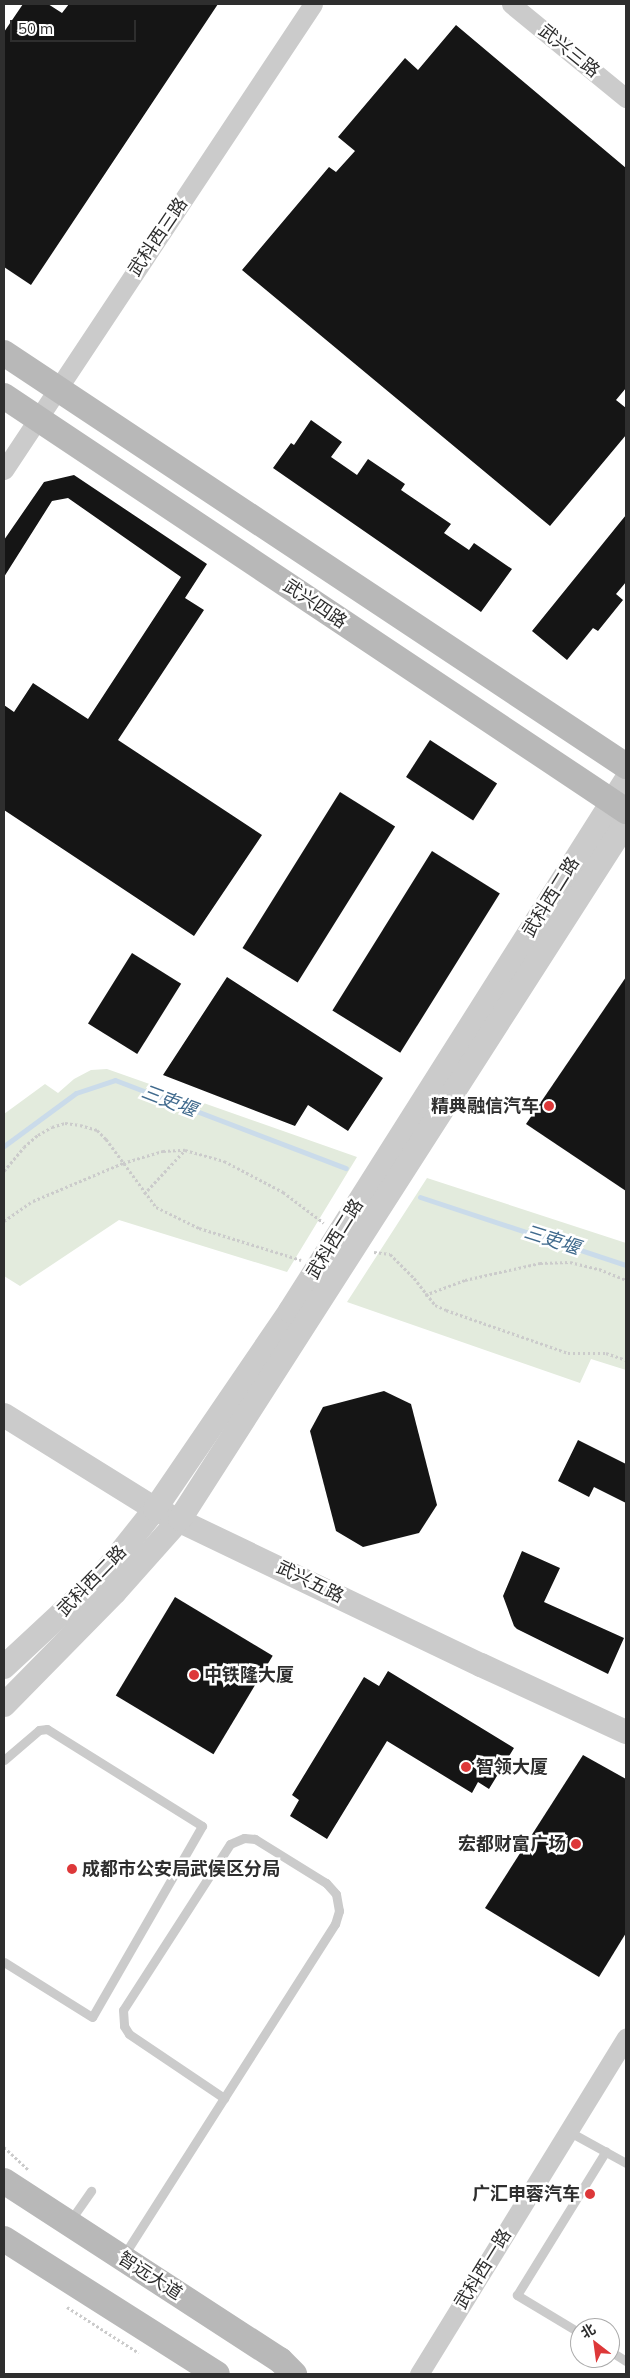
<!DOCTYPE html>
<html>
<head>
<meta charset="utf-8">
<style>
	body { margin:0 }
	#map { position:relative; width:630px; height:2378px; overflow:hidden; background:#fff; font-family:Mulish,"Noto Sans SC",sans-serif }
	div>[style] { position:absolute }
	[style*='--x'] { left:calc(var(--x)*1px); top:calc(var(--y)*1px); width:calc(var(--w)*1px); rotate:calc(var(--a)*1deg) }
	.green>* { inset:0; background:#e3ebdd }
	.stream>* { height:5px; margin:-2.5px; padding:0 2.5px; transform-origin:2.5px; border-radius:2.5px; background:#cadbea }
	.building>* { inset:0; background:#151515; transform-origin:0 0 }
	.path>* { height:3px; margin-top:-1.5px; transform-origin:0; background:repeating-linear-gradient(90deg,#cbcbcb 0 2.5px,transparent 0 5px) }
	.service>* { height:9px; margin:-4.5px; padding:0 4.5px; transform-origin:4.5px; border-radius:4.5px; background:#cbcbcb }
	.minor>* { height:19px; margin:-9.5px; padding:0 9.5px; transform-origin:9.5px; border-radius:9.5px; background:#cbcbcb }
	.tertiary>* { height:24px; margin:-12px; padding:0 12px; transform-origin:12px; border-radius:12px; background:#cbcbcb }
	.secondary>* { height:26px; margin:-13px; padding:0 13px; transform-origin:13px; border-radius:13px; background:#b8b8b8 }
	.dots>* { width:14px; height:14px; translate:-50% -50%; box-sizing:border-box; border:2px solid #fff; border-radius:50% }
	span { translate:-50% -50%; white-space:nowrap; text-align:center; line-height:1.15; -webkit-text-stroke:5px #fff; paint-order:stroke }
	.street-label { font-size:18px; color:#2e2e2e }
	.poi-label { font-size:18px; color:#2e2e2e; font-weight:700 }
	.right { translate:-100% -50%; text-align:right }
	.left { translate:0 -50%; text-align:left }
	.water-label { font-size:19px; color:#406a8d; font-style:italic }
	.frame { position:absolute; inset:0; border:5px solid #2e2e2e; pointer-events:none }
	.north { position:absolute; left:570px; top:2318px; width:50px; height:50px; box-sizing:border-box; background:#fff; border:1px solid #ababab; border-radius:50%; rotate:330deg; font-size:14px; font-weight:700; line-height:20px; text-align:center; color:#2e2e2e }
	.north::after { content:''; display:block; margin:auto; width:18px; height:22px; background:#dd3839; clip-path:polygon(50% 0,100% 100%,50% 72%,0 100%) }
	.scale { position:absolute; left:10px; top:20px; width:126px; height:22px; box-sizing:border-box; border:2px solid #2e2e2e; border-top:0; padding-left:6px; font-size:15px; line-height:18px; white-space:nowrap; color:#2e2e2e; -webkit-text-stroke:4px #fff; paint-order:stroke }
</style>
</head>
<body>
<div id="map">
	<div class="green">
		<i style="clip-path:polygon(107px 1069px,357px 1157px,287px 1272px,119px 1220px,20px 1286px,4px 1276px,4px 1114px,45px 1084px,58px 1093px,74px 1079px,91px 1070px)"></i>
		<i style="clip-path:polygon(427px 1178px,626px 1243px,626px 1370px,591px 1359px,580px 1383px,347px 1302px)"></i>
	</div>
	<div class="stream">
		<i style="--x:4;--y:1146;--w:89;--a:-36.4"></i>
		<i style="--x:76;--y:1093;--w:41;--a:-18.4"></i>
		<i style="--x:115;--y:1080;--w:247;--a:20.9"></i>
		<i style="--x:420;--y:1197;--w:217;--a:18.3"></i>
	</div>
	<div class="building">
		<i style="clip-path:polygon(23px 4px,48px 4px,62px 13px,69px 4px,218px 4px,31px 285px,4px 267px,4px 32px)"></i>
		<i style="clip-path:polygon(456px 25px,626px 168px,626px 388px,616px 400px,626px 408px,626px 435px,550px 526px,242px 270px,329px 167px,336px 172px,355px 151px,338px 137px,405px 58px,418px 70px)"></i>
		<i style="clip-path:polygon(311px 420px,342px 442px,331px 457px,357px 475px,368px 459px,405px 484px,401px 490px,451px 524px,444px 533px,469px 550px,474px 543px,512px 569px,481px 612px,273px 468px,291px 443px,294px 445px)"></i>
		<i style="clip-path:polygon(74px 475px,207px 564px,185px 598px,204px 610px,118px 740px,262px 835px,194px 936px,4px 810px,4px 705px,14px 712px,33px 683px,88px 719px,181px 577px,68px 498px,52px 501px,4px 577px,4px 540px,44px 482px)"></i>
		<i style="clip-path:polygon(626px 515px,626px 582px,616px 594px,623px 600px,598px 631px,593px 628px,567px 660px,532px 631px)"></i>
		<i style="left:430px;top:740px;width:80px;height:44px;rotate:33deg"></i>
		<i style="left:340px;top:792px;width:65px;height:184px;rotate:32deg"></i>
		<i style="left:432px;top:851px;width:80px;height:188px;rotate:32deg"></i>
		<i style="left:132px;top:953px;width:58px;height:83px;rotate:32deg"></i>
		<i style="clip-path:polygon(227px 977px,383px 1078px,348px 1131px,308px 1105px,295px 1126px,163px 1075px)"></i>
		<i style="clip-path:polygon(626px 977px,626px 1191px,526px 1124px)"></i>
		<i style="clip-path:polygon(384px 1391px,411px 1404px,437px 1505px,419px 1533px,363px 1547px,336px 1531px,310px 1431px,323px 1407px)"></i>
		<i style="clip-path:polygon(578px 1440px,626px 1464px,626px 1503px,594px 1487px,589px 1497px,558px 1481px)"></i>
		<i style="clip-path:polygon(522px 1551px,560px 1568px,544px 1602px,624px 1638px,608px 1674px,517px 1629px,514px 1626px,503px 1596px)"></i>
		<i style="left:175px;top:1597px;width:114px;height:115px;rotate:31deg"></i>
		<i style="clip-path:polygon(388px 1671px,514px 1748px,489px 1789px,478px 1782px,472px 1793px,387px 1741px,327px 1839px,290px 1816px,299px 1800px,292px 1795px,364px 1677px,379px 1686px)"></i>
		<i style="clip-path:polygon(583px 1755px,626px 1779px,626px 1933px,599px 1977px,485px 1908px)"></i>
	</div>
	<div class="path">
		<i style="--x:4;--y:1171;--w:31;--a:-50"></i>
		<i style="--x:24;--y:1147;--w:18;--a:-41"></i>
		<i style="--x:38;--y:1135;--w:16;--a:-30"></i>
		<i style="--x:52;--y:1127;--w:14;--a:-17"></i>
		<i style="--x:65;--y:1123;--w:15;--a:8"></i>
		<i style="--x:80;--y:1125;--w:18;--a:16"></i>
		<i style="--x:97;--y:1130;--w:13;--a:45"></i>
		<i style="--x:106;--y:1139;--w:84;--a:53.7"></i>
		<i style="--x:156;--y:1207;--w:48;--a:26"></i>
		<i style="--x:199;--y:1228;--w:107;--a:17.4"></i>
		<i style="--x:144;--y:1194;--w:60;--a:-47"></i>
		<i style="--x:4;--y:1221;--w:35;--a:-35"></i>
		<i style="--x:33;--y:1201;--w:98;--a:-22.9"></i>
		<i style="--x:123;--y:1163;--w:42;--a:-16.7"></i>
		<i style="--x:163;--y:1151;--w:22;--a:-3"></i>
		<i style="--x:185;--y:1150;--w:41;--a:15.8"></i>
		<i style="--x:224;--y:1161;--w:67;--a:27.7"></i>
		<i style="--x:283;--y:1192;--w:51;--a:37.1"></i>
		<i style="--x:374;--y:1252;--w:16;--a:7"></i>
		<i style="--x:390;--y:1254;--w:34;--a:45"></i>
		<i style="--x:414;--y:1278;--w:34;--a:52"></i>
		<i style="--x:435;--y:1305;--w:12;--a:24"></i>
		<i style="--x:446;--y:1310;--w:129;--a:19.4"></i>
		<i style="--x:568;--y:1353;--w:38;--a:0"></i>
		<i style="--x:606;--y:1353;--w:21;--a:19"></i>
		<i style="--x:425;--y:1295;--w:43;--a:-20.6"></i>
		<i style="--x:465;--y:1280;--w:77;--a:-12.8"></i>
		<i style="--x:540;--y:1263;--w:30;--a:-2"></i>
		<i style="--x:570;--y:1262;--w:30;--a:14"></i>
		<i style="--x:599;--y:1269;--w:29;--a:22"></i>
		<i style="--x:4;--y:2147;--w:33;--a:43"></i>
		<i style="--x:67;--y:2307;--w:85;--a:32.6"></i>
	</div>
	<div class="service">
		<i style="--x:4;--y:1760;--w:46;--a:-40.6"></i>
		<i style="--x:39;--y:1730;--w:8;--a:-7"></i>
		<i style="--x:47;--y:1729;--w:183;--a:32"></i>
		<i style="--x:202;--y:1826;--w:220;--a:119.9"></i>
		<i style="--x:92;--y:2017;--w:104;--a:-148"></i>
		<i style="--x:568;--y:2131;--w:66;--a:28.9"></i>
		<i style="--x:70;--y:2221;--w:37;--a:-55"></i>
		<i style="--x:124;--y:2255;--w:393;--a:-57.5"></i>
		<i style="--x:335;--y:1924;--w:14;--a:-73"></i>
		<i style="--x:339;--y:1911;--w:17;--a:-100"></i>
		<i style="--x:336;--y:1894;--w:15;--a:-132"></i>
		<i style="--x:326;--y:1883;--w:84;--a:-148.2"></i>
		<i style="--x:255;--y:1839;--w:11;--a:-175"></i>
		<i style="--x:244;--y:1838;--w:15;--a:157"></i>
		<i style="--x:230;--y:1844;--w:197;--a:122.8"></i>
		<i style="--x:123;--y:2010;--w:16;--a:86"></i>
		<i style="--x:124;--y:2026;--w:9;--a:58"></i>
		<i style="--x:129;--y:2034;--w:115;--a:34"></i>
		<i style="--x:580;--y:2333;--w:74;--a:-148.9"></i>
		<i style="--x:517;--y:2295;--w:169;--a:-58.3"></i>
		<i style="--x:610;--y:2351;--w:19;--a:32"></i>
	</div>
	<div class="minor">
		<i style="--x:511;--y:4;--w:149;--a:39.3"></i>
		<i style="--x:4;--y:470;--w:559;--a:-56.45"></i>
		<i style="--x:419;--y:2374;--w:395;--a:-58.4"></i>
	</div>
	<div class="tertiary">
		<i style="--x:4;--y:1415;--w:178;--a:31.9"></i>
		<i style="--x:155;--y:1509;--w:361;--a:25.6"></i>
		<i style="--x:481;--y:1665;--w:160;--a:24.8"></i>
		<i style="--x:4;--y:1667;--w:132;--a:-42.9"></i>
		<i style="--x:101;--y:1577;--w:87;--a:-51.5"></i>
		<i style="--x:155;--y:1509;--w:240;--a:-55.7"></i>
		<i style="--x:290;--y:1311;--w:628;--a:-57.68"></i>
		<i style="--x:4;--y:1705;--w:158;--a:-45.5"></i>
		<i style="--x:115;--y:1592;--w:98;--a:-48.3"></i>
		<i style="--x:180;--y:1519;--w:827;--a:-57.35"></i>
	</div>
	<div class="secondary">
		<i style="--x:4;--y:353;--w:747;--a:33.58"></i>
		<i style="--x:4;--y:396;--w:748;--a:33.71"></i>
		<i style="--x:4;--y:2181;--w:329;--a:33"></i>
		<i style="--x:280;--y:2360;--w:20;--a:45"></i>
		<i style="--x:4;--y:2239;--w:252;--a:32.4"></i>
	</div>
	<div class="dots">
		<i style="left:549px;top:1106px;background:#dd3839"></i>
		<i style="left:194px;top:1675px;background:#dd3839"></i>
		<i style="left:466px;top:1767px;background:#dd3839"></i>
		<i style="left:576px;top:1844px;background:#dd3839"></i>
		<i style="left:72px;top:1869px;background:#dd3839"></i>
		<i style="left:590px;top:2194px;background:#dd3839"></i>
	</div>
	<div class="street-label">
		<span style="left:569px;top:51px;rotate:39deg">武兴三路</span>
		<span style="left:158px;top:237px;rotate:-56deg">武科西三路</span>
		<span style="left:315px;top:604px;rotate:34deg">武兴四路</span>
		<span style="left:551px;top:897px;rotate:-58deg">武科西二路</span>
		<span style="left:335px;top:1239px;rotate:-58deg">武科西二路</span>
		<span style="left:92px;top:1581px;rotate:-46deg">武科西二路</span>
		<span style="left:310px;top:1582px;rotate:26deg">武兴五路</span>
		<span style="left:483px;top:2269px;rotate:-58deg">武科西一路</span>
		<span style="left:150px;top:2276px;rotate:33deg">智远大道</span>
	</div>
	<div class="poi-label">
		<span class="right" style="left:539px;top:1106px">精典融信汽车</span>
		<span class="left" style="left:204px;top:1675px">中铁隆大厦</span>
		<span class="left" style="left:476px;top:1767px">智领大厦</span>
		<span class="right" style="left:566px;top:1844px">宏都财富广场</span>
		<span class="left" style="left:82px;top:1869px">成都市公安局武侯区分局</span>
		<span class="right" style="left:580px;top:2194px">广汇申蓉汽车</span>
	</div>
	<div class="water-label">
		<span style="left:169px;top:1101px;rotate:21deg">三吏堰</span>
		<span style="left:552px;top:1240px;rotate:18deg">三吏堰</span>
	</div>
	<div class="frame"></div>
	<div class="north">北</div>
	<div class="scale">50 m</div>
</div>
</body>
</html>
